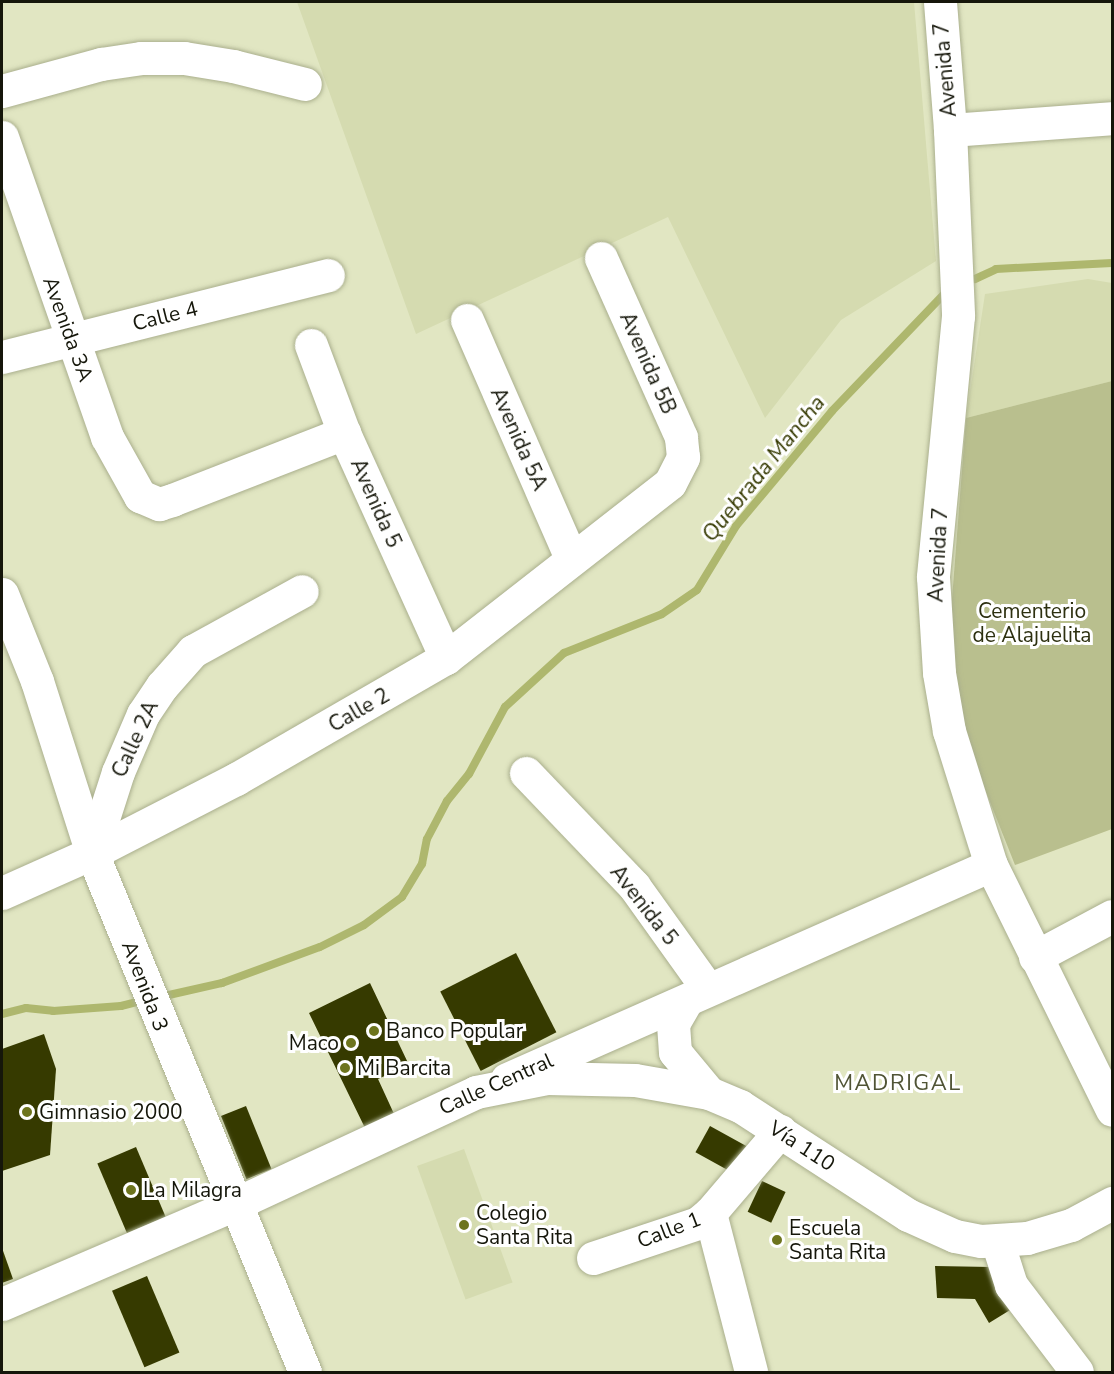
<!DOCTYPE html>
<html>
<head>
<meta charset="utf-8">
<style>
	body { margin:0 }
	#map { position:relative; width:1114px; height:1374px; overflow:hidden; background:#e1e6c2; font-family:"Nunito Sans",sans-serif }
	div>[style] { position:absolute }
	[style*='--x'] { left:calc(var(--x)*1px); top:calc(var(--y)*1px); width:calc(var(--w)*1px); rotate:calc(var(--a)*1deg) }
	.built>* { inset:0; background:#d5dbb0; transform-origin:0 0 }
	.green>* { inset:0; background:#b9bf8e }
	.stream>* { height:8px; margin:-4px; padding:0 4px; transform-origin:4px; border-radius:4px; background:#aeb76e }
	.building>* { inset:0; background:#363a00; transform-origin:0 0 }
	.roads { filter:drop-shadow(0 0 2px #aaaf8d) drop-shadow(0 0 2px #aaaf8d) }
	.minor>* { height:33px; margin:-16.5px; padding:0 16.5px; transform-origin:16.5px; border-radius:16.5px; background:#fff }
	.major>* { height:33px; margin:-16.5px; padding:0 16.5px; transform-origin:16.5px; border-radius:16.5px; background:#fff }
	.dots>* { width:16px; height:16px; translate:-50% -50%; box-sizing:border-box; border:3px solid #fff; border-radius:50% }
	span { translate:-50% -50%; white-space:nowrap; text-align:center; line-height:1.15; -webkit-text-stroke:6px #fff; paint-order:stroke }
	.street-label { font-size:21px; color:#15160a }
	.park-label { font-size:21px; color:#2d3010 }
	.poi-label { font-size:21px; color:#15160a }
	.left { translate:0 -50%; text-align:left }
	.right { translate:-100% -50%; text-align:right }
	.water-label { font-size:22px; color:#353900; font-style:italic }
	.neighbourhood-label { font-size:22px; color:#505435; letter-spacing:1.5px }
	.frame { position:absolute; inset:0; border:3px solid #15160a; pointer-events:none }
</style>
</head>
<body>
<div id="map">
	<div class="built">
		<i style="clip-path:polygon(297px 2px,914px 2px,936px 261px,841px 320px,765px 418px,668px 217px,416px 334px)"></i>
		<i style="clip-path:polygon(1088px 279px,1112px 283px,1112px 381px,966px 418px,985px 294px)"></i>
		<i style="left:464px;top:1149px;width:142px;height:50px;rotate:70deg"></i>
	</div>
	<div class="green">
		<i style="clip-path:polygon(1112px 381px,1112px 829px,1015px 865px,957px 719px,951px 612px,966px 418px)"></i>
	</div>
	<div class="stream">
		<i style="--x:975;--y:279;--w:23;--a:-25"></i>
		<i style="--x:996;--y:269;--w:116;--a:-3"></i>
		<i style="--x:160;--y:997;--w:64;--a:-12.7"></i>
		<i style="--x:222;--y:983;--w:104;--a:-20.2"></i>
		<i style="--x:320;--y:947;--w:49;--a:-26.6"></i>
		<i style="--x:364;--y:925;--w:47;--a:-36.4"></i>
		<i style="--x:402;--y:897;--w:39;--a:-59"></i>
		<i style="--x:422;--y:864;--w:25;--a:-79"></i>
		<i style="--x:427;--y:839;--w:43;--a:-62.2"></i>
		<i style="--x:447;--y:801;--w:35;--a:-51"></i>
		<i style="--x:469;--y:774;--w:76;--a:-61.8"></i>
		<i style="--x:505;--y:707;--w:80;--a:-42.5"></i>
		<i style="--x:564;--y:653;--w:105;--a:-21.7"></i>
		<i style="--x:662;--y:614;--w:42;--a:-34.4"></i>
		<i style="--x:697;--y:590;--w:75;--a:-58.6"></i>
		<i style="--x:736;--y:526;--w:150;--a:-50.1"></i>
		<i style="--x:832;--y:411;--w:163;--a:-46.2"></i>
		<i style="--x:2;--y:1014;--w:25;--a:-14"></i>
		<i style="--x:26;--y:1008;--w:27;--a:6"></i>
		<i style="--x:53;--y:1011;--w:68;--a:-4.2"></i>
		<i style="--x:121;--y:1006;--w:25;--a:-14"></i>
	</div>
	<div class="building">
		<i style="left:516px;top:953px;width:89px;height:85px;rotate:63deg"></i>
		<i style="clip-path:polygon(370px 983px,409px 1065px,378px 1079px,395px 1116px,366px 1130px,309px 1013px)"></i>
		<i style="clip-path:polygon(44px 1034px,56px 1069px,50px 1155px,2px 1171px,2px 1049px)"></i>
		<i style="left:246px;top:1106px;width:68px;height:27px;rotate:68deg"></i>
		<i style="left:710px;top:1126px;width:43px;height:30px;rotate:29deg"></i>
		<i style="left:136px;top:1147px;width:76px;height:42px;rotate:67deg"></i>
		<i style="left:762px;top:1181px;width:26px;height:34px;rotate:25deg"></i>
		<i style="clip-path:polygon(2px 1248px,13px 1279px,2px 1283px)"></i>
		<i style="clip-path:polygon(935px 1266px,991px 1267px,1015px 1307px,989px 1323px,975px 1299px,937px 1298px)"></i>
		<i style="left:147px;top:1276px;width:83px;height:38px;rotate:67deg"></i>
	</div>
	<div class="roads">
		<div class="minor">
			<i style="--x:940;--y:2;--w:128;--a:85.5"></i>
			<i style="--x:950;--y:130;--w:186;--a:87.5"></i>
			<i style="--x:958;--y:316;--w:262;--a:95.5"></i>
			<i style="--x:933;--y:577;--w:96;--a:86.4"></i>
			<i style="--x:939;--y:673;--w:59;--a:80.2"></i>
			<i style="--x:949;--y:731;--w:140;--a:72.6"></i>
			<i style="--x:991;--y:865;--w:273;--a:63.7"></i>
			<i style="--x:2;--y:91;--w:103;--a:-15.3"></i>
			<i style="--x:101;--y:64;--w:40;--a:-8.5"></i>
			<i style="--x:141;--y:58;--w:43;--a:0"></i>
			<i style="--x:184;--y:58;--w:50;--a:9.3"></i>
			<i style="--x:233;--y:66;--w:74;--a:14"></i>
			<i style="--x:950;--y:130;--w:162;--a:-4.2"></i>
			<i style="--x:2;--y:137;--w:318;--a:70.7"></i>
			<i style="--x:107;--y:437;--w:68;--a:60.8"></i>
			<i style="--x:140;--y:496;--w:21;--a:23"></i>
			<i style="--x:159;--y:504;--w:14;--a:-17"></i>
			<i style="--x:172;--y:500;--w:185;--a:-21.3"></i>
			<i style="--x:467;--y:320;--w:260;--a:66.4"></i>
			<i style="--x:311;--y:345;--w:94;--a:69.4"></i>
			<i style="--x:344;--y:433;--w:247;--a:65.6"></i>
			<i style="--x:2;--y:357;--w:336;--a:-14.1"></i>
			<i style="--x:2;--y:594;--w:94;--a:68.1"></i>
			<i style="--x:37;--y:681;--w:181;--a:72.3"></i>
			<i style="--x:92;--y:853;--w:561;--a:67.69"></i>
			<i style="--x:526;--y:773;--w:156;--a:46.3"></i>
			<i style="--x:634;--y:886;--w:125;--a:54.4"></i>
			<i style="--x:92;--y:853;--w:85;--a:-72.2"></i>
			<i style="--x:118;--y:772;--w:63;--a:-66.7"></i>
			<i style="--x:143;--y:714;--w:34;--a:-56"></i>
			<i style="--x:162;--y:686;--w:47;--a:-48.5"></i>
			<i style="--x:193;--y:651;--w:124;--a:-28.8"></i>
			<i style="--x:2;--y:893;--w:98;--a:-24"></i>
			<i style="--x:92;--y:853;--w:162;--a:-27.2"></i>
			<i style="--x:236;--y:779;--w:242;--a:-30"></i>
			<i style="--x:446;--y:658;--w:284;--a:-38"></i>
			<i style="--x:670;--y:483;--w:29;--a:-63"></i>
			<i style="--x:683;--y:457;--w:20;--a:-96"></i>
			<i style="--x:681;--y:437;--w:196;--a:-114.1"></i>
			<i style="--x:1035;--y:957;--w:87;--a:-28"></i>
			<i style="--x:507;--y:1079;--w:529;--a:-23.85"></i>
			<i style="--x:710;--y:1213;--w:164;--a:75.5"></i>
			<i style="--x:997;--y:1241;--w:46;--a:72.3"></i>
			<i style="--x:1011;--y:1285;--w:109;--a:52.8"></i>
			<i style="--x:593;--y:1258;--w:111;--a:-18.4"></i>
			<i style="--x:698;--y:1223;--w:16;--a:-40"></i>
			<i style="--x:710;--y:1213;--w:108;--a:-49.5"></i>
		</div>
		<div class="major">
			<i style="--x:685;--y:1003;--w:24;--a:120"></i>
			<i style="--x:673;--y:1024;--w:28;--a:86"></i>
			<i style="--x:675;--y:1052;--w:53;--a:50.3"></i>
			<i style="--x:2;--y:1304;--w:254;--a:-23.2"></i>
			<i style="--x:235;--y:1204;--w:266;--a:-24.9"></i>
			<i style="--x:476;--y:1092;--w:72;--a:-11.2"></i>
			<i style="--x:547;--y:1078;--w:88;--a:1.3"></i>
			<i style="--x:635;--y:1080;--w:75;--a:10"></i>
			<i style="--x:709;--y:1093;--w:34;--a:23"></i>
			<i style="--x:740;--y:1106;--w:200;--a:33"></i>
			<i style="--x:908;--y:1215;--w:51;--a:24.1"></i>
			<i style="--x:955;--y:1236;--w:26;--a:11"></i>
			<i style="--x:981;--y:1241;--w:46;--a:-3.7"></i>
			<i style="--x:1027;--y:1238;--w:46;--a:-16.5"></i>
			<i style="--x:1071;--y:1225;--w:47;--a:-28.2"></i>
		</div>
	</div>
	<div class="dots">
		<i style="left:374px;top:1031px;background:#6d741d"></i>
		<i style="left:351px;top:1043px;background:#6d741d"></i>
		<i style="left:345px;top:1068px;background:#6d741d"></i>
		<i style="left:27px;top:1112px;background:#6d741d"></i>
		<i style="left:131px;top:1190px;background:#6d741d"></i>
		<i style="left:464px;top:1225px;background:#6d741d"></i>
		<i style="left:777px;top:1240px;background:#6d741d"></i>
	</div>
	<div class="street-label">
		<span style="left:945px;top:70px;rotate:-95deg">Avenida 7</span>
		<span style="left:165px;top:316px;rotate:-14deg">Calle 4</span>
		<span style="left:68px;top:329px;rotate:70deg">Avenida 3A</span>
		<span style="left:648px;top:363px;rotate:66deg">Avenida 5B</span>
		<span style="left:519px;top:439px;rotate:66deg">Avenida 5A</span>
		<span style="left:376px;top:503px;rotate:66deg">Avenida 5</span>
		<span style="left:938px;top:555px;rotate:-87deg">Avenida 7</span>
		<span style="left:359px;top:710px;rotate:-30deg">Calle 2</span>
		<span style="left:135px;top:739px;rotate:-65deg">Calle 2A</span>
		<span style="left:644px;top:905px;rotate:52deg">Avenida 5</span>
		<span style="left:145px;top:986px;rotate:69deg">Avenida 3</span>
		<span style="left:496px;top:1084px;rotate:-24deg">Calle Central</span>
		<span style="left:802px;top:1146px;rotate:33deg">Vía 110</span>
		<span style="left:669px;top:1230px;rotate:-21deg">Calle 1</span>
	</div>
	<div class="park-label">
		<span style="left:1032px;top:623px">Cementerio<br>de Alajuelita</span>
	</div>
	<div class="poi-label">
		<span class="left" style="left:386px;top:1031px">Banco Popular</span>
		<span class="right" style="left:339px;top:1043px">Maco</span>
		<span class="left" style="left:357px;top:1068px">Mi Barcita</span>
		<span class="left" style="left:39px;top:1112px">Gimnasio 2000</span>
		<span class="left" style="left:143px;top:1190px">La Milagra</span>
		<span class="left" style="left:476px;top:1225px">Colegio<br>Santa Rita</span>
		<span class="left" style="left:789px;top:1240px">Escuela<br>Santa Rita</span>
	</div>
	<div class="water-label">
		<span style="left:764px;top:469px;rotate:-51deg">Quebrada Mancha</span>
	</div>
	<div class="neighbourhood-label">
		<span style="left:898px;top:1084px">MADRIGAL</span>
	</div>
	<div class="frame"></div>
</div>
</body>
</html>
